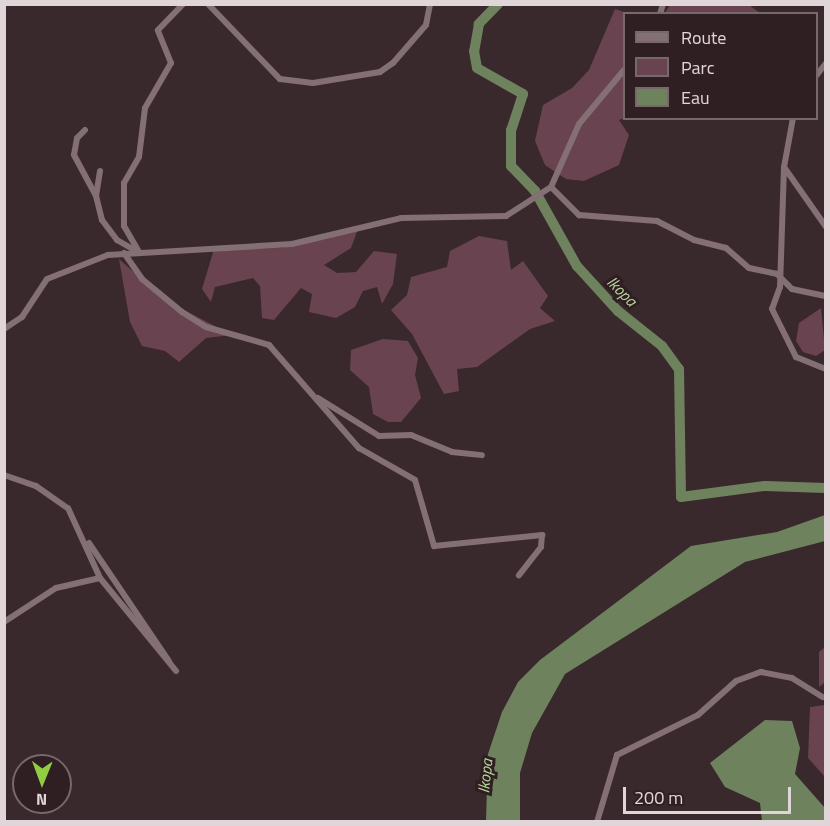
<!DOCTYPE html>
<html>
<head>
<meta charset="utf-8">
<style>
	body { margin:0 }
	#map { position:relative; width:830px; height:826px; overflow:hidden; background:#39292d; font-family:"Titillium Web",sans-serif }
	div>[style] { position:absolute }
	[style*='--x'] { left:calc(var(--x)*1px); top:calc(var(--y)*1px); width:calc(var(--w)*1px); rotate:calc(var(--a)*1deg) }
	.green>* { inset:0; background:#69434f }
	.water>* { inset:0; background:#6f825e }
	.river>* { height:10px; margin:-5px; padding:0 5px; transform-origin:5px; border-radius:5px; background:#6f825e }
	.minor>* { height:6px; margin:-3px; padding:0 3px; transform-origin:3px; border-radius:3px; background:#836f74 }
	span { translate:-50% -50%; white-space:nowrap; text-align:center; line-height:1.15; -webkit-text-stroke:6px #2f1f23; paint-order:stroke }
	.water-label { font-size:16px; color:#b8d79a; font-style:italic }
	.frame { position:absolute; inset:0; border:6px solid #e0d5d8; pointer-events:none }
	.legend { position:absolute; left:623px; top:12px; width:195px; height:108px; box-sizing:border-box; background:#2f1f23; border:2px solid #76686b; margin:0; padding:8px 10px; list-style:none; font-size:18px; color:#e0d5d8 }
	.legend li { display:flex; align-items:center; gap:12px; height:30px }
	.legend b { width:30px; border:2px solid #76686b }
	.north { position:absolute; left:12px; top:754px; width:60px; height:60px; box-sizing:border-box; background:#2f1f23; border:2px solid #76686b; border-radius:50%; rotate:181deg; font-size:16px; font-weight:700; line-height:24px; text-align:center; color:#e0d5d8 }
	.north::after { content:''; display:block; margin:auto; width:21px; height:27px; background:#90cd41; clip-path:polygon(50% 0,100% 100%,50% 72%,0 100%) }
	.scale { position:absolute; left:623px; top:787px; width:168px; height:27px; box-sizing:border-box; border:3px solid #e0d5d8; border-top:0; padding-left:8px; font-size:18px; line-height:21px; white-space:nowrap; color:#e0d5d8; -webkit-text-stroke:4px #2f1f23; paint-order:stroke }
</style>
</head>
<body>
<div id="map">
	<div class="green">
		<i style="clip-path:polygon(670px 5px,749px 5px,760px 13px,665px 13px)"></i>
		<i style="clip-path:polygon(615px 9px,627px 13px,624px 118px,619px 120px,629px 135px,619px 165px,584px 181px,566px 179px,545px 165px,535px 141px,543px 105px,572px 88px,589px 70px)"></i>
		<i style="clip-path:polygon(358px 229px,351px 248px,324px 265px,337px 273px,356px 272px,374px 251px,397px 254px,393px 284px,382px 304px,377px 287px,363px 291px,355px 307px,336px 318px,309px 312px,312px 294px,301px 288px,274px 320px,262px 318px,260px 286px,253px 278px,215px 287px,211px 302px,202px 289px,214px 249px,281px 248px)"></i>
		<i style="clip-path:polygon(479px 236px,507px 241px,511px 270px,523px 261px,548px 296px,540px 308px,555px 321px,530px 329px,477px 367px,457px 369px,459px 391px,444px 394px,412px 334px,391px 310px,407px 295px,411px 277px,447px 267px,450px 251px)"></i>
		<i style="clip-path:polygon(119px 259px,165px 300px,232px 335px,206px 338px,179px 362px,165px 351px,142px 346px,130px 322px)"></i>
		<i style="clip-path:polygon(821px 308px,825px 350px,816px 356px,803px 352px,796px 341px,799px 323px)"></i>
		<i style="clip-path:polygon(383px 339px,408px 341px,418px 358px,415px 375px,421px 398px,401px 422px,388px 422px,373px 414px,369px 387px,350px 370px,351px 350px)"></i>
		<i style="clip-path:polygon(825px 647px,825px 682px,819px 687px,819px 652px)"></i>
		<i style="clip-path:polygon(825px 705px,826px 705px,825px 777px,808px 758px,810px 707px)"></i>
	</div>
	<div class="water">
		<i style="clip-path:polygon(825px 515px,825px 541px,745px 562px,565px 674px,532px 733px,520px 773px,520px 821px,486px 821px,488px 754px,502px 712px,518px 682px,540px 660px,691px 546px,777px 532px)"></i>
		<i style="clip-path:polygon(765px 720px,792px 721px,800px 748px,795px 774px,825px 808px,825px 821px,762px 821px,760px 803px,725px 787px,710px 763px)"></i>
	</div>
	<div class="river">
		<i style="--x:498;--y:4;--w:28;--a:134"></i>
		<i style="--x:479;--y:24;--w:27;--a:100"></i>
		<i style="--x:474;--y:51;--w:17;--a:80"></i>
		<i style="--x:477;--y:68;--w:53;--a:29.5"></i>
		<i style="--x:523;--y:94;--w:38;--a:108"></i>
		<i style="--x:511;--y:130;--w:36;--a:90"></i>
		<i style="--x:511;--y:166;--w:35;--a:46"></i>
		<i style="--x:535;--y:191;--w:86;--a:60.8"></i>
		<i style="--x:577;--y:266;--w:61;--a:47.7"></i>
		<i style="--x:618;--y:311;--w:56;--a:38.5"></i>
		<i style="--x:662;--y:346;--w:29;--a:54"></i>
		<i style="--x:679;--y:369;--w:128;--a:89.1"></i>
		<i style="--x:681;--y:497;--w:85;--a:-7.5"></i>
		<i style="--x:765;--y:486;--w:61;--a:1.9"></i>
	</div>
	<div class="minor">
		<i style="--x:208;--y:4;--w:104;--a:46.2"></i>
		<i style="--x:280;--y:79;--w:33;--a:7"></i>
		<i style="--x:313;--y:83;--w:68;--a:-9.3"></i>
		<i style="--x:380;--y:72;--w:16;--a:-35"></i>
		<i style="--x:393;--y:63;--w:50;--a:-49"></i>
		<i style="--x:426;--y:25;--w:21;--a:-79"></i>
		<i style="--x:660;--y:14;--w:10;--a:-73"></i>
		<i style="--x:816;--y:76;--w:16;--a:-52"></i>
		<i style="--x:793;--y:118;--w:50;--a:100.4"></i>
		<i style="--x:784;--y:167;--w:73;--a:55"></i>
		<i style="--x:85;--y:130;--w:11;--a:135"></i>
		<i style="--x:77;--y:138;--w:17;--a:100"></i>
		<i style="--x:74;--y:155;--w:47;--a:61.8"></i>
		<i style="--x:784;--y:167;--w:120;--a:91.9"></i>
		<i style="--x:780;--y:287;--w:23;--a:110"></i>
		<i style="--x:772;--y:309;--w:54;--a:63.4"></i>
		<i style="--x:796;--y:357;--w:32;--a:22"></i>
		<i style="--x:100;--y:171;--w:25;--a:99"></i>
		<i style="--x:96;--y:196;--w:25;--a:76"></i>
		<i style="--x:102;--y:220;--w:25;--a:53"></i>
		<i style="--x:117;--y:240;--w:24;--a:30"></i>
		<i style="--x:551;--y:187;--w:40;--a:45"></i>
		<i style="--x:579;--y:215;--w:78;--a:4.4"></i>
		<i style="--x:657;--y:221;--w:42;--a:27.2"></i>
		<i style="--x:694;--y:240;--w:33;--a:14"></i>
		<i style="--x:726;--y:248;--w:30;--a:41"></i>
		<i style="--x:749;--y:268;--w:29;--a:12"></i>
		<i style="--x:777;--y:274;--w:21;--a:45"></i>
		<i style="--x:792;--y:289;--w:35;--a:12"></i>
		<i style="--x:139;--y:252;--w:30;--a:-120"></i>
		<i style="--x:124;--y:226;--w:43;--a:-90"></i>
		<i style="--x:124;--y:183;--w:30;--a:-60"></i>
		<i style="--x:139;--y:157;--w:49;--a:-83"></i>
		<i style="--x:145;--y:108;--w:52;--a:-60"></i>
		<i style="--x:171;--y:63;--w:35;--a:-112"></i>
		<i style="--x:158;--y:30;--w:36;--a:-46"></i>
		<i style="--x:124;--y:253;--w:32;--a:55"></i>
		<i style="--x:142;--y:279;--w:52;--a:39.5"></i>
		<i style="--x:182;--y:312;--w:28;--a:32"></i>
		<i style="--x:206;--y:327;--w:66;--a:15.9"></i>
		<i style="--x:269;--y:345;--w:137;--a:48.9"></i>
		<i style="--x:359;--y:448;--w:64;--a:29.7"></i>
		<i style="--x:415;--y:480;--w:69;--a:73.9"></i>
		<i style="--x:434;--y:546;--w:109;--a:-5.8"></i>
		<i style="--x:542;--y:535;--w:12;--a:95"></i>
		<i style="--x:541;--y:547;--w:36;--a:128"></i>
		<i style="--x:4;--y:329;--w:22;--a:-34"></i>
		<i style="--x:22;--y:317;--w:45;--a:-56.7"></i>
		<i style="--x:47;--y:279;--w:66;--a:-21.5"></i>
		<i style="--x:108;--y:255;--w:184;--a:-3.4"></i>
		<i style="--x:292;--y:244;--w:112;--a:-13.4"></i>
		<i style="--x:401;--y:218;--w:105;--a:-1.1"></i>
		<i style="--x:506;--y:216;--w:54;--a:-32.8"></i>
		<i style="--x:551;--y:187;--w:69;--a:-66"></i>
		<i style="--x:579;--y:124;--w:70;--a:-50.2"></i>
		<i style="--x:318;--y:398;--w:72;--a:31.9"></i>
		<i style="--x:379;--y:436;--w:32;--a:-2"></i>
		<i style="--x:411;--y:435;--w:44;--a:22.5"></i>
		<i style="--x:452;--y:452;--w:30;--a:6"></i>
		<i style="--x:4;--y:475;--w:34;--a:19"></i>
		<i style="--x:36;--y:486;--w:39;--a:35"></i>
		<i style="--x:68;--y:508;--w:77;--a:65.4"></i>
		<i style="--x:100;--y:578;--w:120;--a:50.7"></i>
		<i style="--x:89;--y:543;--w:143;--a:55.9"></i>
		<i style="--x:4;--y:622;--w:62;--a:-33.2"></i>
		<i style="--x:56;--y:588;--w:45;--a:-12.8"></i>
		<i style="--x:597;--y:822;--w:70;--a:-73.4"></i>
		<i style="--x:617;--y:755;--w:90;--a:-26.3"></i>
		<i style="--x:698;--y:715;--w:51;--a:-41.8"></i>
		<i style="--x:736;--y:681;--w:27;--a:-20"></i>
		<i style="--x:761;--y:672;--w:32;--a:11"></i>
		<i style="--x:792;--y:678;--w:36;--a:32"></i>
	</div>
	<div class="water-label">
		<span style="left:622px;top:291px;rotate:45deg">Ikopa</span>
		<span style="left:485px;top:776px;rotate:-84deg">Ikopa</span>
	</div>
	<div class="frame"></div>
	<ul class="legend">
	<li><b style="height:8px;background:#836f74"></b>Route</li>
	<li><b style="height:16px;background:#69434f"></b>Parc</li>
	<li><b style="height:16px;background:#6f825e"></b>Eau</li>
	</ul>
	<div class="north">N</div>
	<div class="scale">200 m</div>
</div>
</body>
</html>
